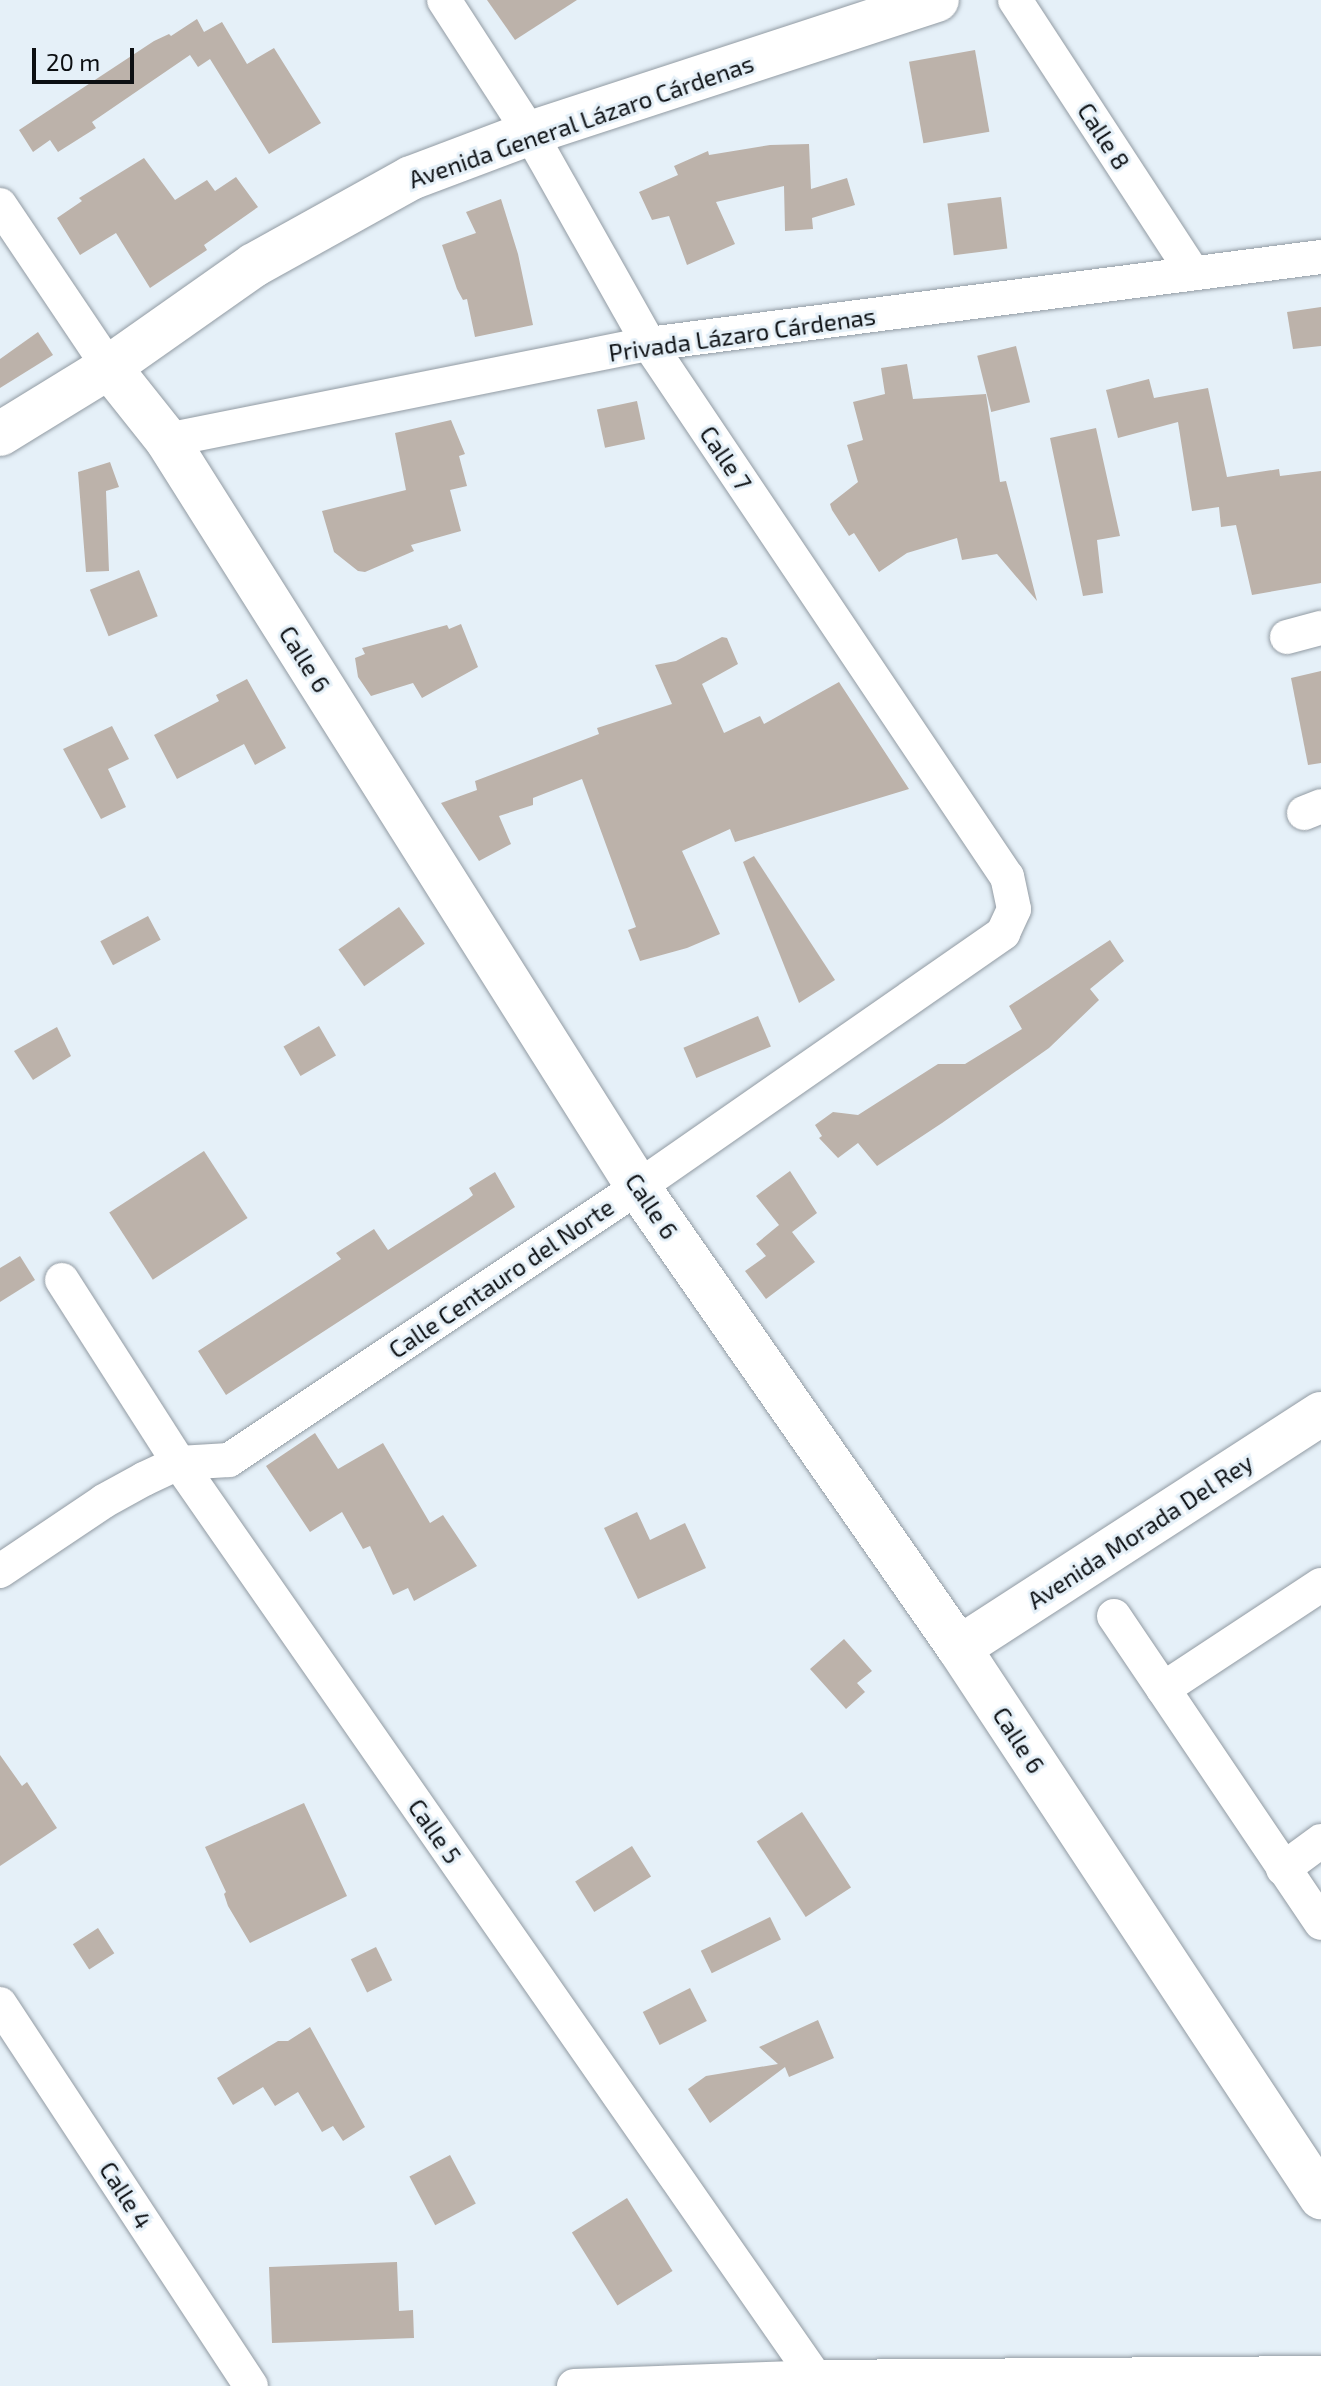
<!DOCTYPE html>
<html>
<head>
<meta charset="utf-8">
<style>
	body { margin:0 }
	#map { position:relative; width:1321px; height:2386px; overflow:hidden; background:#e5f0f8; font-family:"Exo 2",sans-serif }
	div>[style] { position:absolute }
	[style*='--x'] { left:calc(var(--x)*1px); top:calc(var(--y)*1px); width:calc(var(--w)*1px); rotate:calc(var(--a)*1deg) }
	.building>* { inset:0; background:#bcb2aa; transform-origin:0 0 }
	.roads { filter:drop-shadow(0 0 2px #929ba3) drop-shadow(0 0 2px #929ba3) }
	.street>* { height:34px; margin:-17px; padding:0 17px; transform-origin:17px; border-radius:17px; background:#fff }
	.secondary>* { height:44px; margin:-22px; padding:0 22px; transform-origin:22px; border-radius:22px; background:#fff }
	span { translate:-50% -50%; white-space:nowrap; text-align:center; line-height:1.15; -webkit-text-stroke:6px #e5f0f8; paint-order:stroke }
	.street-label { font-size:24px; color:#0c0f12 }
	.scale { position:absolute; left:32px; top:48px; width:102px; height:36px; box-sizing:border-box; border:4px solid #0c0f12; border-top:0; padding-left:10px; font-size:24px; line-height:28px; white-space:nowrap; color:#0c0f12; -webkit-text-stroke:6px #e5f0f8; paint-order:stroke }
</style>
</head>
<body>
<div id="map">
	<div class="building">
		<i style="clip-path:polygon(487px 0,577px 0,515px 40px)"></i>
		<i style="clip-path:polygon(197px 19px,204px 32px,222px 22px,247px 64px,274px 48px,321px 123px,269px 154px,210px 59px,198px 67px,190px 55px,92px 122px,96px 128px,58px 152px,50px 140px,33px 152px,19px 130px,154px 41px,169px 34px,171px 36px)"></i>
		<i style="left:975px;top:50px;width:83px;height:67px;rotate:80deg"></i>
		<i style="clip-path:polygon(809px 144px,811px 189px,847px 178px,855px 205px,812px 218px,813px 229px,785px 231px,784px 186px,716px 202px,735px 244px,687px 265px,669px 216px,652px 220px,639px 192px,678px 175px,674px 166px,708px 151px,709px 155px,770px 145px)"></i>
		<i style="clip-path:polygon(144px 158px,175px 200px,207px 180px,215px 191px,236px 177px,258px 207px,204px 245px,207px 250px,150px 288px,116px 233px,80px 255px,57px 218px,82px 201px,79px 198px)"></i>
		<i style="left:1001px;top:197px;width:52px;height:54px;rotate:83deg"></i>
		<i style="clip-path:polygon(501px 199px,518px 254px,533px 325px,475px 337px,467px 299px,463px 300px,457px 289px,442px 245px,476px 233px,466px 212px)"></i>
		<i style="clip-path:polygon(1321px 307px,1321px 346px,1293px 349px,1287px 312px)"></i>
		<i style="clip-path:polygon(38px 332px,53px 355px,0 388px,0 359px)"></i>
		<i style="left:1016px;top:346px;width:58px;height:40px;rotate:76deg"></i>
		<i style="clip-path:polygon(907px 364px,913px 399px,986px 394px,1000px 482px,1006px 481px,1037px 601px,997px 554px,962px 560px,957px 538px,907px 553px,879px 572px,854px 533px,849px 536px,832px 510px,830px 504px,858px 482px,847px 445px,863px 440px,853px 402px,885px 394px,881px 368px)"></i>
		<i style="clip-path:polygon(1149px 379px,1154px 398px,1208px 388px,1227px 477px,1279px 469px,1280px 476px,1321px 471px,1321px 583px,1252px 595px,1236px 525px,1221px 527px,1219px 507px,1192px 511px,1178px 422px,1118px 438px,1106px 390px)"></i>
		<i style="left:637px;top:401px;width:39px;height:41px;rotate:78deg"></i>
		<i style="clip-path:polygon(451px 420px,465px 454px,459px 456px,467px 486px,450px 490px,461px 531px,411px 545px,414px 551px,365px 572px,358px 571px,334px 552px,322px 511px,406px 490px,395px 433px)"></i>
		<i style="clip-path:polygon(1096px 428px,1120px 536px,1097px 540px,1103px 593px,1083px 596px,1050px 438px)"></i>
		<i style="clip-path:polygon(110px 462px,119px 487px,106px 491px,109px 571px,86px 572px,78px 472px)"></i>
		<i style="left:139px;top:570px;width:50px;height:53px;rotate:68deg"></i>
		<i style="clip-path:polygon(461px 624px,478px 667px,422px 698px,413px 683px,371px 696px,358px 677px,355px 658px,365px 654px,362px 648px,447px 625px,449px 629px)"></i>
		<i style="clip-path:polygon(722px 637px,727px 638px,738px 664px,702px 684px,724px 733px,760px 716px,764px 724px,839px 682px,909px 789px,735px 842px,730px 829px,682px 851px,720px 934px,687px 948px,640px 961px,628px 930px,636px 927px,582px 779px,533px 798px,533px 805px,499px 816px,511px 844px,479px 861px,441px 803px,477px 790px,475px 781px,599px 734px,597px 728px,672px 704px,655px 665px,676px 661px)"></i>
		<i style="clip-path:polygon(1321px 671px,1321px 763px,1308px 765px,1291px 678px)"></i>
		<i style="clip-path:polygon(247px 679px,286px 748px,255px 765px,244px 744px,177px 779px,154px 735px,219px 701px,216px 695px)"></i>
		<i style="clip-path:polygon(112px 726px,129px 759px,108px 769px,126px 807px,101px 819px,63px 749px)"></i>
		<i style="clip-path:polygon(754px 856px,835px 980px,799px 1003px,743px 862px)"></i>
		<i style="left:399px;top:907px;width:45px;height:74px;rotate:55deg"></i>
		<i style="left:148px;top:916px;width:27px;height:54px;rotate:62deg"></i>
		<i style="clip-path:polygon(1110px 940px,1124px 961px,1090px 989px,1099px 1000px,1049px 1048px,942px 1123px,877px 1166px,858px 1143px,838px 1158px,819px 1138px,822px 1136px,815px 1125px,833px 1112px,858px 1115px,938px 1064px,965px 1064px,1022px 1029px,1009px 1006px)"></i>
		<i style="left:758px;top:1016px;width:33px;height:81px;rotate:67deg"></i>
		<i style="left:319px;top:1026px;width:34px;height:41px;rotate:60deg"></i>
		<i style="clip-path:polygon(57px 1027px,71px 1056px,33px 1080px,14px 1051px)"></i>
		<i style="left:204px;top:1151px;width:80px;height:113px;rotate:57deg"></i>
		<i style="clip-path:polygon(790px 1171px,817px 1213px,792px 1232px,815px 1262px,766px 1299px,745px 1271px,766px 1256px,756px 1244px,779px 1225px,756px 1196px)"></i>
		<i style="clip-path:polygon(495px 1172px,515px 1207px,226px 1395px,198px 1351px,341px 1259px,336px 1253px,374px 1229px,388px 1250px,468px 1199px,473px 1195px,469px 1188px)"></i>
		<i style="clip-path:polygon(20px 1256px,35px 1280px,0 1302px,0 1268px)"></i>
		<i style="clip-path:polygon(315px 1433px,338px 1469px,383px 1443px,430px 1523px,443px 1515px,477px 1566px,414px 1601px,408px 1588px,393px 1595px,370px 1546px,363px 1549px,342px 1512px,310px 1532px,266px 1466px)"></i>
		<i style="clip-path:polygon(637px 1512px,650px 1540px,685px 1523px,706px 1568px,638px 1599px,604px 1528px)"></i>
		<i style="clip-path:polygon(844px 1639px,872px 1671px,857px 1683px,865px 1692px,846px 1709px,810px 1669px)"></i>
		<i style="clip-path:polygon(0 1755px,22px 1786px,27px 1782px,57px 1828px,0 1866px)"></i>
		<i style="clip-path:polygon(304px 1803px,347px 1896px,250px 1943px,228px 1906px,224px 1894px,226px 1892px,205px 1847px)"></i>
		<i style="left:802px;top:1812px;width:90px;height:54px;rotate:57deg"></i>
		<i style="left:632px;top:1846px;width:36px;height:67px;rotate:58deg"></i>
		<i style="left:770px;top:1917px;width:25px;height:77px;rotate:64deg"></i>
		<i style="left:98px;top:1928px;width:30px;height:30px;rotate:57deg"></i>
		<i style="left:376px;top:1947px;width:37px;height:28px;rotate:64deg"></i>
		<i style="left:690px;top:1988px;width:37px;height:53px;rotate:63deg"></i>
		<i style="clip-path:polygon(818px 2020px,834px 2058px,789px 2077px,785px 2067px,710px 2123px,688px 2089px,706px 2076px,778px 2064px,759px 2047px)"></i>
		<i style="clip-path:polygon(310px 2027px,365px 2127px,343px 2141px,333px 2126px,322px 2132px,298px 2092px,275px 2106px,263px 2087px,233px 2105px,217px 2078px,278px 2041px,288px 2041px)"></i>
		<i style="left:450px;top:2155px;width:55px;height:46px;rotate:62deg"></i>
		<i style="left:627px;top:2198px;width:86px;height:65px;rotate:58deg"></i>
		<i style="clip-path:polygon(397px 2262px,399px 2311px,413px 2310px,414px 2338px,272px 2343px,269px 2267px)"></i>
	</div>
	<div class="roads">
		<div class="street">
			<i style="--x:1015;--y:0;--w:326;--a:56.9"></i>
			<i style="--x:0;--y:205;--w:195;--a:56.1"></i>
			<i style="--x:167;--y:440;--w:491;--a:-11.3"></i>
			<i style="--x:649;--y:344;--w:678;--a:-7.38"></i>
			<i style="--x:1287;--y:637;--w:35;--a:-15"></i>
			<i style="--x:1304;--y:813;--w:18;--a:-22"></i>
			<i style="--x:62;--y:1280;--w:217;--a:57.4"></i>
			<i style="--x:179;--y:1463;--w:1114;--a:55.17"></i>
			<i style="--x:0;--y:1571;--w:125;--a:-33.9"></i>
			<i style="--x:104;--y:1501;--w:46;--a:-28.8"></i>
			<i style="--x:144;--y:1479;--w:38;--a:-25"></i>
			<i style="--x:179;--y:1463;--w:50;--a:-3.4"></i>
			<i style="--x:229;--y:1460;--w:492;--a:-33.7"></i>
			<i style="--x:638;--y:1187;--w:445;--a:-34.8"></i>
			<i style="--x:1003;--y:933;--w:26;--a:-65"></i>
			<i style="--x:1014;--y:909;--w:33;--a:-102"></i>
			<i style="--x:1007;--y:877;--w:642;--a:-123.89"></i>
			<i style="--x:649;--y:344;--w:242;--a:-119.4"></i>
			<i style="--x:530;--y:133;--w:158;--a:-122.9"></i>
			<i style="--x:1114;--y:1616;--w:370;--a:56"></i>
			<i style="--x:1163;--y:1689;--w:189;--a:-33.4"></i>
			<i style="--x:1283;--y:1869;--w:47;--a:-36.4"></i>
			<i style="--x:0;--y:2004;--w:457;--a:56.7"></i>
			<i style="--x:574;--y:2386;--w:241;--a:-2.1"></i>
			<i style="--x:815;--y:2377;--w:506;--a:-0.45"></i>
		</div>
		<div class="secondary">
			<i style="--x:109;--y:367;--w:93;--a:51.5"></i>
			<i style="--x:167;--y:440;--w:883;--a:57.77"></i>
			<i style="--x:638;--y:1187;--w:562;--a:55.15"></i>
			<i style="--x:959;--y:1648;--w:658;--a:56.6"></i>
			<i style="--x:0;--y:434;--w:128;--a:-31.6"></i>
			<i style="--x:109;--y:367;--w:177;--a:-35.1"></i>
			<i style="--x:254;--y:265;--w:179;--a:-29"></i>
			<i style="--x:411;--y:178;--w:127;--a:-20.7"></i>
			<i style="--x:530;--y:133;--w:428;--a:-18.1"></i>
			<i style="--x:959;--y:1648;--w:431;--a:-32.9"></i>
		</div>
	</div>
	<div class="street-label">
		<span style="left:581px;top:121px;rotate:-19deg">Avenida General Lázaro Cárdenas</span>
		<span style="left:1104px;top:136px;rotate:57deg">Calle 8</span>
		<span style="left:742px;top:334px;rotate:-8deg">Privada Lázaro Cárdenas</span>
		<span style="left:726px;top:458px;rotate:56deg">Calle 7</span>
		<span style="left:305px;top:659px;rotate:58deg">Calle 6</span>
		<span style="left:652px;top:1206px;rotate:56deg">Calle 6</span>
		<span style="left:501px;top:1278px;rotate:-34deg">Calle Centauro del Norte</span>
		<span style="left:1140px;top:1531px;rotate:-33deg">Avenida Morada Del Rey</span>
		<span style="left:1019px;top:1740px;rotate:57deg">Calle 6</span>
		<span style="left:435px;top:1831px;rotate:55deg">Calle 5</span>
		<span style="left:126px;top:2195px;rotate:57deg">Calle 4</span>
	</div>
	<div class="scale">20 m</div>
</div>
</body>
</html>
